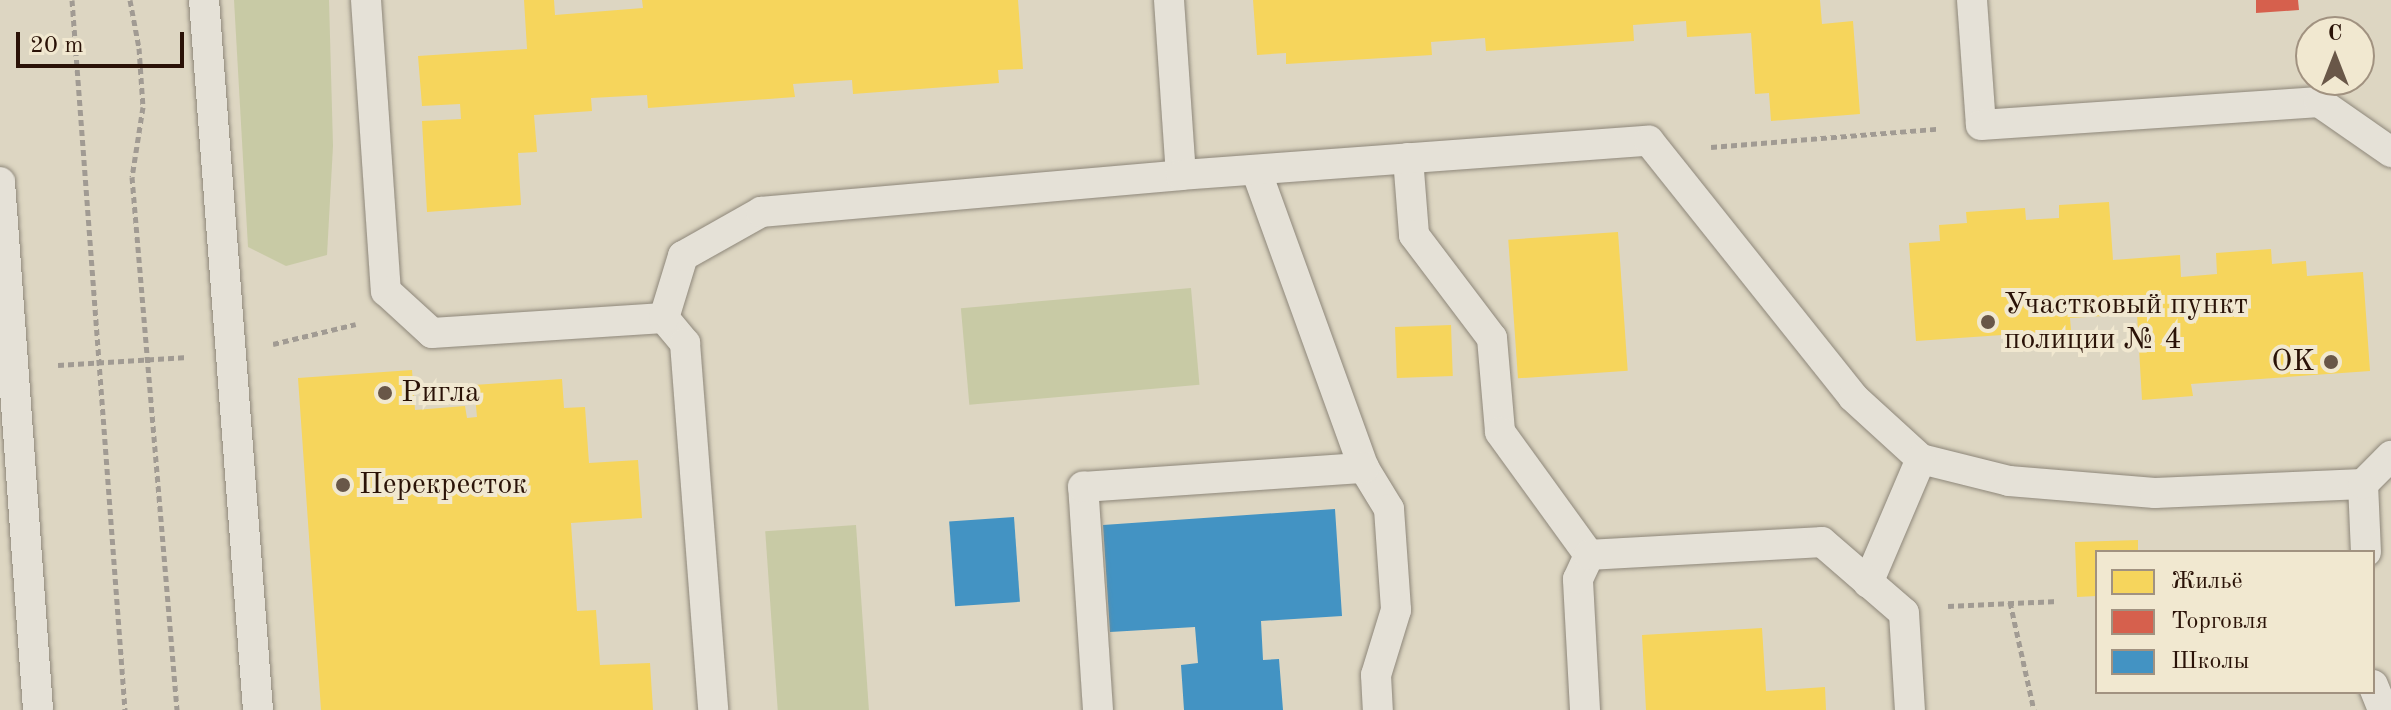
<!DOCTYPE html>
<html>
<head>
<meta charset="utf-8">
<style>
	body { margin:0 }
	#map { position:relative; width:2391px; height:710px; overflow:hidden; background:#ddd6c2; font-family:"Old Standard TT",serif }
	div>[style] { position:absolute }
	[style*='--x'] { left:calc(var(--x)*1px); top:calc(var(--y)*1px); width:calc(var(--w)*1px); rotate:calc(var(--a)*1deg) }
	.green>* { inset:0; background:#c8caa5; transform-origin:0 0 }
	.homes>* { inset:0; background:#f6d55c; transform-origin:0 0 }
	.shops>* { inset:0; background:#d6604d }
	.schools>* { inset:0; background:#4393c3; transform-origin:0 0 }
	.path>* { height:5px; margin-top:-2.5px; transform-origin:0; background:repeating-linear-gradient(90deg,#a19b93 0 6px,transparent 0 10px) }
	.roads { filter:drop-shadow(0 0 2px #8e877a) drop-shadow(0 0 2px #8e877a) }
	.lane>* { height:30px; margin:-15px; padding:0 15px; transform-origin:15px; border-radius:15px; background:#e5e1d7 }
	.dots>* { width:22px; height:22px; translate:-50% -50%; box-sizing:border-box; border:4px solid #f1e8d0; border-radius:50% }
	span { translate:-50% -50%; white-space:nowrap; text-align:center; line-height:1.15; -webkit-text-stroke:8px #f1e8d0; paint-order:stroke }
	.poi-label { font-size:30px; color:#2a1207 }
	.left { translate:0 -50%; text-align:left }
	.right { translate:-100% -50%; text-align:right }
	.legend { position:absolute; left:2095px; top:550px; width:280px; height:144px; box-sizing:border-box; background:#f1e8d0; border:2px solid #a19280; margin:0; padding:10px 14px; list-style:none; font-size:24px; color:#2a1207 }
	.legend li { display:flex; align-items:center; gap:16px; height:40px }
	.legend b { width:40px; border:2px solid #a19280 }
	.north { position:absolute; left:2295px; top:16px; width:80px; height:80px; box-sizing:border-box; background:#f1e8d0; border:2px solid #a19280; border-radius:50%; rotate:0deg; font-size:22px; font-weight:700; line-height:32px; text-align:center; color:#2a1207 }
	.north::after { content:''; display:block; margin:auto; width:28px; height:36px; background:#695748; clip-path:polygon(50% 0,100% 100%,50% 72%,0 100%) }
	.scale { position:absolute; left:16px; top:32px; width:168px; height:36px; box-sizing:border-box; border:4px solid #2a1207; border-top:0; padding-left:10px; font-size:24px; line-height:28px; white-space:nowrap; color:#2a1207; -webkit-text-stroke:6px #f1e8d0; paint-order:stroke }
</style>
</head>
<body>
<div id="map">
	<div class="green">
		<i style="clip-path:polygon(234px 0,329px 0,333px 146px,327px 255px,286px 266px,248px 247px)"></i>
		<i style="left:1191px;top:288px;width:97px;height:231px;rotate:85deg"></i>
		<i style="left:856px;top:525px;width:186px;height:91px;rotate:86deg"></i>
	</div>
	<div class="homes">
		<i style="clip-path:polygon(524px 0,554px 0,555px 15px,643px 8px,642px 0,1018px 0,1023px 69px,998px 70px,999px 83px,853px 94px,852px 80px,793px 84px,795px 97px,648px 108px,647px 95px,591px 98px,592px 111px,534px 115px,537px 152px,518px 153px,521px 205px,427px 212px,422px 121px,461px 119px,460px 104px,422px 106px,418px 56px,527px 49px)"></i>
		<i style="clip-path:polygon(1253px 0,1820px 0,1822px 24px,1853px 21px,1860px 114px,1771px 121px,1769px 93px,1755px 94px,1751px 33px,1687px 37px,1686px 21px,1633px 25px,1634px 41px,1486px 51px,1485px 38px,1431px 42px,1432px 55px,1286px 64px,1286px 53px,1257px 55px)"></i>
		<i style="clip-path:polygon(2109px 202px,2113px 260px,2180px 255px,2181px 277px,2217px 274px,2216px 253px,2271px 249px,2272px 264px,2306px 261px,2307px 276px,2363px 272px,2370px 371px,2191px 384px,2193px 396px,2142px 400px,2137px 314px,2070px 318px,2071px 330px,1916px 341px,1909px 243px,1940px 241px,1939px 225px,1967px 223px,1966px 212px,2025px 208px,2026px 220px,2040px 219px,2059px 218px,2059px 205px)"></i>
		<i style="left:1618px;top:232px;width:139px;height:110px;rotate:86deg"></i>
		<i style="left:1451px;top:325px;width:51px;height:56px;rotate:88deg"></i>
		<i style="clip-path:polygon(412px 370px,415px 410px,465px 406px,467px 418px,477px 417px,474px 385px,562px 379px,564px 408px,585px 407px,589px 463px,638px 460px,642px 518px,571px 523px,577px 611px,596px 610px,600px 665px,650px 663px,653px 710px,321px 710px,298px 378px)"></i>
		<i style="clip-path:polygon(2138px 540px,2138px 552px,2097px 552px,2097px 596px,2077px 597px,2075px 542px)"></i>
		<i style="clip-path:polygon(1762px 628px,1766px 691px,1825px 687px,1826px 710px,1646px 710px,1642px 635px)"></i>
	</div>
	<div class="shops">
		<i style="clip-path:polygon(2256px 0,2298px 0,2299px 10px,2256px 13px)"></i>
	</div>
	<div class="schools">
		<i style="clip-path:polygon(1335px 509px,1342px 616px,1261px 621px,1263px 660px,1279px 659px,1283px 710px,1184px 710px,1181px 665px,1198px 663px,1195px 627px,1110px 632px,1103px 525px)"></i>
		<i style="left:1014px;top:517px;width:85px;height:65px;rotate:86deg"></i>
	</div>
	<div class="path">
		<i style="--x:72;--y:0;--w:712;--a:85.73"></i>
		<i style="--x:130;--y:0;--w:49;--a:79.4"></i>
		<i style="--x:139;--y:48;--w:59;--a:86.1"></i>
		<i style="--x:143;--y:107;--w:71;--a:98.9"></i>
		<i style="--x:132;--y:177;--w:535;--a:85.17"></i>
		<i style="--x:1711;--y:147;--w:226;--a:-4.6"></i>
		<i style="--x:273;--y:344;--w:85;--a:-13.5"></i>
		<i style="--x:58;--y:365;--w:130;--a:-3.5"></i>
		<i style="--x:2010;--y:602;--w:111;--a:77.5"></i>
		<i style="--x:1948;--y:606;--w:110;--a:-2.6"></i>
	</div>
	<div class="roads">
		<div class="lane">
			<i style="--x:204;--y:0;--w:712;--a:85.65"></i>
			<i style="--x:366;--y:0;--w:292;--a:86.1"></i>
			<i style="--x:386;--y:291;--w:62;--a:42.4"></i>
			<i style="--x:432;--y:333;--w:232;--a:-3.7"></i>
			<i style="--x:664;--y:318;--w:33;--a:50"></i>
			<i style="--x:685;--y:343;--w:368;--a:85.6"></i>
			<i style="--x:1169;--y:0;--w:175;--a:86.1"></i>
			<i style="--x:1972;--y:0;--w:125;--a:85.9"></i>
			<i style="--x:1981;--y:125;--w:339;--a:-3.9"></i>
			<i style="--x:2319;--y:102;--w:88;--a:34.8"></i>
			<i style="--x:1408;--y:158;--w:77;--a:85.5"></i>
			<i style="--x:1414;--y:235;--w:129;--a:52.9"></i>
			<i style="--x:1492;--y:338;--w:94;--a:85.1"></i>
			<i style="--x:1500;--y:432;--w:152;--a:54.1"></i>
			<i style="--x:1256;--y:170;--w:317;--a:70.1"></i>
			<i style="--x:1364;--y:468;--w:48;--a:58.6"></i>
			<i style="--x:1389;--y:509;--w:101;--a:86"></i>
			<i style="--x:1396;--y:610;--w:68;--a:107.1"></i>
			<i style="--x:1376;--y:675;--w:35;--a:87"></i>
			<i style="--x:0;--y:182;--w:529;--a:85.88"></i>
			<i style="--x:664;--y:318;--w:65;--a:-73"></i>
			<i style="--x:683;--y:256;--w:90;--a:-29.4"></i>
			<i style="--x:761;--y:212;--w:422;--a:-5"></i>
			<i style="--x:1181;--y:175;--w:469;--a:-4.2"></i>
			<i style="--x:1649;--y:141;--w:327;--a:51.4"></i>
			<i style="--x:1853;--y:397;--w:92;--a:42.4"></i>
			<i style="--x:1921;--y:459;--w:91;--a:14"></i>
			<i style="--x:2009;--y:481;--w:146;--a:4.7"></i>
			<i style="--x:2155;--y:493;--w:208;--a:-2.5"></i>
			<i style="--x:2363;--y:484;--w:68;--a:87.5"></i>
			<i style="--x:2363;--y:484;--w:40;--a:-45"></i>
			<i style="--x:1868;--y:583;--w:135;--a:-66.9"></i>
			<i style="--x:2373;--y:685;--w:27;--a:68"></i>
			<i style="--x:1098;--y:710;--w:224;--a:-93.8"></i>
			<i style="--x:1083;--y:487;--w:282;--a:-3.9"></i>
			<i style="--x:1585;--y:710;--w:131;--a:-93.1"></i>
			<i style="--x:1578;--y:579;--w:26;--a:-65"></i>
			<i style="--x:1589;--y:555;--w:233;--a:-3.2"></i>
			<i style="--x:1822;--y:542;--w:108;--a:40.9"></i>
			<i style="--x:1904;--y:613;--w:97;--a:86.5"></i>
		</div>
	</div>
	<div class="dots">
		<i style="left:1988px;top:322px;background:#695748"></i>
		<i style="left:2331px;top:362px;background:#695748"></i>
		<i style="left:385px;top:393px;background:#695748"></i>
		<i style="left:343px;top:485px;background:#695748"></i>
	</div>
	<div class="poi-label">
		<span class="left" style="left:2004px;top:322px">Участковый пункт<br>полиции № 4</span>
		<span class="right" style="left:2315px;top:362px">OK</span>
		<span class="left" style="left:401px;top:393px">Ригла</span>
		<span class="left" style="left:359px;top:485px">Перекресток</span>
	</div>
	<ul class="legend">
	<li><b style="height:22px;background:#f6d55c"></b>Жильё</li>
	<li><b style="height:22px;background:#d6604d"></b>Торговля</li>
	<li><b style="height:22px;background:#4393c3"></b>Школы</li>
	</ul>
	<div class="north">С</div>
	<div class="scale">20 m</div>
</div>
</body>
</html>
